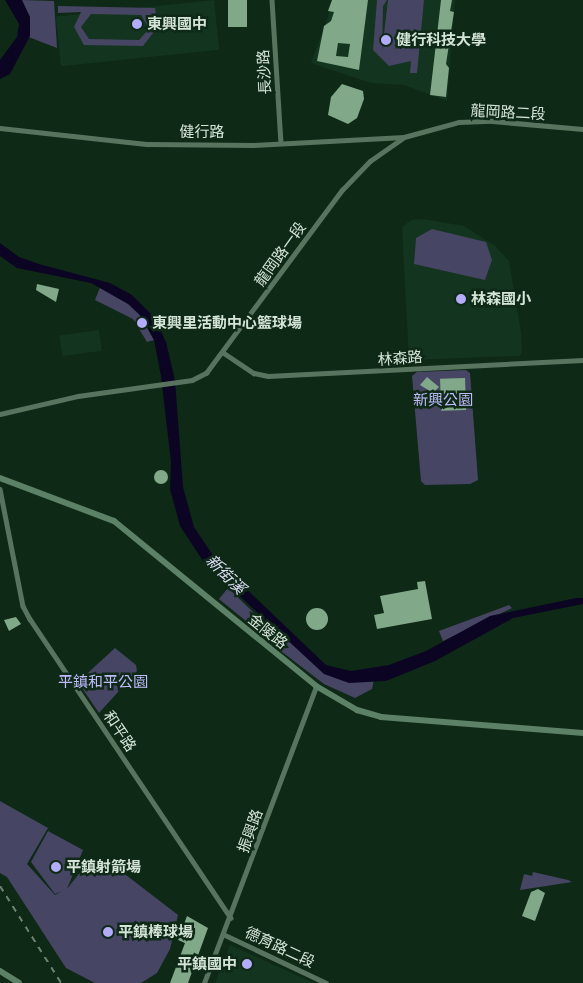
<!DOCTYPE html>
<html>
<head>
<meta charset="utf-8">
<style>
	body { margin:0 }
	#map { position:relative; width:583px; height:983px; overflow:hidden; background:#0f2917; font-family:"Exo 2","Noto Sans TC",sans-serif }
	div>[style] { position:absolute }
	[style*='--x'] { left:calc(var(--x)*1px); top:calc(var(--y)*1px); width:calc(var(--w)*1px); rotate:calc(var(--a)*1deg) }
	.built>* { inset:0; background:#13341e; transform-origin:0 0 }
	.green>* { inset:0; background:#474564 }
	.water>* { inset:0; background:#0b0523 }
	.building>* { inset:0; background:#80a889; transform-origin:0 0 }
	.round { border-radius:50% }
	.minor>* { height:4.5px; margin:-2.25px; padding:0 2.25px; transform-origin:2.25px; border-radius:2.25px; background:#58745f }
	.secondary>* { height:6px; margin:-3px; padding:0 3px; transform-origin:3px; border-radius:3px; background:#5c8166 }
	.rail>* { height:2px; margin-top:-1px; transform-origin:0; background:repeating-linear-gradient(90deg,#6c8171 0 6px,transparent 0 12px) }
	.dots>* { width:14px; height:14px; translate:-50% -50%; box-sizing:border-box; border:2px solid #0f2917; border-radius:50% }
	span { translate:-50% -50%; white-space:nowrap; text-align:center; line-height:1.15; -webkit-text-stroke:5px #0f2917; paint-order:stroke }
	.poi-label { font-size:15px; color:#d4e4d7; font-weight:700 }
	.left { translate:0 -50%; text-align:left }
	.right { translate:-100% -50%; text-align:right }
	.street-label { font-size:15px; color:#d4e4d7 }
	.park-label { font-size:15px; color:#c0bbfd }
	.water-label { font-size:16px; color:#e1e0fb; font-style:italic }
</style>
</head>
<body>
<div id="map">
	<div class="built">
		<i style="left:214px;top:0;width:50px;height:159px;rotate:84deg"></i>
		<i style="clip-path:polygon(334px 0,455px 0,447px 101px,404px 85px,371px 83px,311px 63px)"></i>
		<i style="clip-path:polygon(423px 219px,464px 226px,495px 246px,509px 261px,521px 332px,522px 353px,519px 356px,409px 360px,402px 227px,411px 220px)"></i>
		<i style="left:99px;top:330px;width:21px;height:40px;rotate:82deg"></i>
		<i style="clip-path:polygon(230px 945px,314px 983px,215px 983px)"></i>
	</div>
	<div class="green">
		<i style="clip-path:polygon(21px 0,54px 1px,57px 48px,26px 36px)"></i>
		<i style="clip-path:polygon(377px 0,387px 0,383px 6px,382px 51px,388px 0,424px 0,417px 73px,410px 73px,411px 61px,389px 66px,373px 50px)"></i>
		<i style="clip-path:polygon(evenodd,58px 6px,155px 8px,156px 15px,150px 16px,157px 28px,143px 46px,84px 45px,74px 27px,81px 12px,58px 13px,58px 6px,91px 14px,141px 15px,149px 29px,139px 40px,89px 39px,81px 27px,91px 14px)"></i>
		<i style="clip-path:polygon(432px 229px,486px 242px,492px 260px,485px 280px,414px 264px,416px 238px)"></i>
		<i style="clip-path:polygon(101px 285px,116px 291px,136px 309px,154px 340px,147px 342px,133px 319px,95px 300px)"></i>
		<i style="clip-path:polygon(466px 370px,470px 373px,478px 480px,470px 484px,425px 485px,421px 481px,412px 376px,417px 372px)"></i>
		<i style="clip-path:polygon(228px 588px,274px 632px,268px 639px,219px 599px)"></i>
		<i style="clip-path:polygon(509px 605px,512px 608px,443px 641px,439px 631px)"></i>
		<i style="clip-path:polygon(285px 634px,314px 664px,374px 679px,372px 689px,355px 698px,324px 684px,273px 645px)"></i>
		<i style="clip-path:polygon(115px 648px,136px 665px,137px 671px,99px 713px,78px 682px)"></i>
		<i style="clip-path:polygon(0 801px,48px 828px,27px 864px,55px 895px,62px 891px,55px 894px,31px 862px,48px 831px,83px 850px,67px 889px,81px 871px,101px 863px,113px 865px,178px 915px,170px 949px,157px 973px,141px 983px,95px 983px,66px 968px,7px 877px,0 873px)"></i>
		<i style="clip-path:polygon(533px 872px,568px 880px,572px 882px,520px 890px,524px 874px,532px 876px)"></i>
	</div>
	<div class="water">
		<i style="clip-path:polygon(5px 0,22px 0,30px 17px,30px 36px,10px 74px,0 79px,0 60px,17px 37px,19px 24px)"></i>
		<i style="clip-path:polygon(0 243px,19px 257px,39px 264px,110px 283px,132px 295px,154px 317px,166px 342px,175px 380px,183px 487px,194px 527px,216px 560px,326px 665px,351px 671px,389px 665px,426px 651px,490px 616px,576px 598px,583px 598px,583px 604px,513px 618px,435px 661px,386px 681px,349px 683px,324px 674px,205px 564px,180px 526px,170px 489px,171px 462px,161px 376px,154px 340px,142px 317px,128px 304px,91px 283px,17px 268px,0 256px)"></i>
	</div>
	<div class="building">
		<i style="left:228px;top:0;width:19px;height:27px"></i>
		<i style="clip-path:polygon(evenodd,332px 0,368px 0,359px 70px,317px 61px,324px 26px,331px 21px,334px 12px,328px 11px,332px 0,338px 43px,350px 44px,348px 57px,336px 56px,338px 43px)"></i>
		<i style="clip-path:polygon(441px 0,452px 0,450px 11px,454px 12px,446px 64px,449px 68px,446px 97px,430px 95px)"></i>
		<i style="clip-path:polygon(342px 84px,363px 91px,364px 99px,357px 118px,348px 124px,328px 115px,331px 97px)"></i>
		<i style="clip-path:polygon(37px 284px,59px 289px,56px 302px,36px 290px)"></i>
		<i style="clip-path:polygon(427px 377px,439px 387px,433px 393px,420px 385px)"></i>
		<i style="left:465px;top:378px;width:32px;height:25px;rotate:88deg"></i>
		<i class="round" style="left:154px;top:470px;width:14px;height:14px"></i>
		<i style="clip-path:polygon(425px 581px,432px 619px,377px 629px,374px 615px,384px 613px,380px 596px,418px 589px,417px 582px)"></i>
		<i class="round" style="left:306px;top:608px;width:22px;height:22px"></i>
		<i style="clip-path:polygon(16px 617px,21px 624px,9px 631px,4px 620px)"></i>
		<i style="clip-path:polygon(538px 889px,545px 893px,535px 921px,522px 916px,531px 892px)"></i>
		<i style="clip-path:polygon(187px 916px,208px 928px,188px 983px,170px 983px,185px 943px,178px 940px)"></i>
	</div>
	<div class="minor">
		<i style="--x:272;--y:0;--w:143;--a:86.4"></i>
		<i style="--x:0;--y:128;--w:149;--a:6.2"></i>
		<i style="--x:148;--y:144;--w:105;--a:0.5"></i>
		<i style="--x:253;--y:145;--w:151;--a:-3"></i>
		<i style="--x:404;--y:137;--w:57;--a:-15.3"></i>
		<i style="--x:459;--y:122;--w:33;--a:-2"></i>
		<i style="--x:492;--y:121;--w:91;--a:5"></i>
		<i style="--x:224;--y:353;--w:36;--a:34"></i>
		<i style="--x:254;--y:373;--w:14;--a:12"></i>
		<i style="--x:268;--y:376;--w:315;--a:-2.9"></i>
		<i style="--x:0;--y:414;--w:80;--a:-13"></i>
		<i style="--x:78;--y:396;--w:115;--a:-8"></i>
		<i style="--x:192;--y:380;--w:16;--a:-27"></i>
		<i style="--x:206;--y:373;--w:228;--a:-53.4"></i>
		<i style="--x:342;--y:190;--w:40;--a:-46"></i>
		<i style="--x:370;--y:161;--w:40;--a:-34.9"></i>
		<i style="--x:0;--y:489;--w:119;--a:78.9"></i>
		<i style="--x:23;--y:606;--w:15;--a:62"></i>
		<i style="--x:30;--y:619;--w:360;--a:56.1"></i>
		<i style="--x:223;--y:934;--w:114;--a:25.4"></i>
		<i style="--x:204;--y:983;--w:317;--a:-69.3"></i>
	</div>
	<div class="secondary">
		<i style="--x:0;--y:478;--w:122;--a:20.7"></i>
		<i style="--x:114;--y:521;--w:261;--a:39.2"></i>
		<i style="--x:316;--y:686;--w:48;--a:30.3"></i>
		<i style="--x:357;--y:710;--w:25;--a:16"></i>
		<i style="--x:381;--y:717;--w:203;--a:4.5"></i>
		<i style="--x:0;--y:971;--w:22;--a:32"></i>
	</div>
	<div class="rail">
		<i style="--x:0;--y:886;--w:115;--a:57.8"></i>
	</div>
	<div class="dots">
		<i style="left:137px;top:24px;background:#b3adf9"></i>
		<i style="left:386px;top:40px;background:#b3adf9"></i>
		<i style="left:461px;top:299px;background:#b3adf9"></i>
		<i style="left:142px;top:323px;background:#b3adf9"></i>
		<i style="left:56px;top:867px;background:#b3adf9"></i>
		<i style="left:108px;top:932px;background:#b3adf9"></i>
		<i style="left:247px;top:964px;background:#b3adf9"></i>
	</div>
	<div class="poi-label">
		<span class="left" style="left:147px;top:24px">東興國中</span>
		<span class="left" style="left:396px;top:40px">健行科技大學</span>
		<span class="left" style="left:471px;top:299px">林森國小</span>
		<span class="left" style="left:152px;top:323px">東興里活動中心籃球場</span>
		<span class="left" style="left:66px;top:867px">平鎮射箭場</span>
		<span class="left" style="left:118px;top:932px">平鎮棒球場</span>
		<span class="right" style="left:237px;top:964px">平鎮國中</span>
	</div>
	<div class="street-label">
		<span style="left:264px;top:72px;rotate:-93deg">長沙路</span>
		<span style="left:508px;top:112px;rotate:3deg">龍岡路二段</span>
		<span style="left:202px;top:132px">健行路</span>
		<span style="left:280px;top:254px;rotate:-54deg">龍岡路一段</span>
		<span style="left:400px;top:358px;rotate:-4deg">林森路</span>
		<span style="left:268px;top:631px;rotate:39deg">金陵路</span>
		<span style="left:120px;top:731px;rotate:56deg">和平路</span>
		<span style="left:250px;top:831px;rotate:-70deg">振興路</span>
		<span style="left:280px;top:947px;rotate:25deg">德育路二段</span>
	</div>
	<div class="park-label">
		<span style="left:443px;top:400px">新興公園</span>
		<span style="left:103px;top:682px">平鎮和平公園</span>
	</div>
	<div class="water-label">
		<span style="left:226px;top:574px;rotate:45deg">新街溪</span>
	</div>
</div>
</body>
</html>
